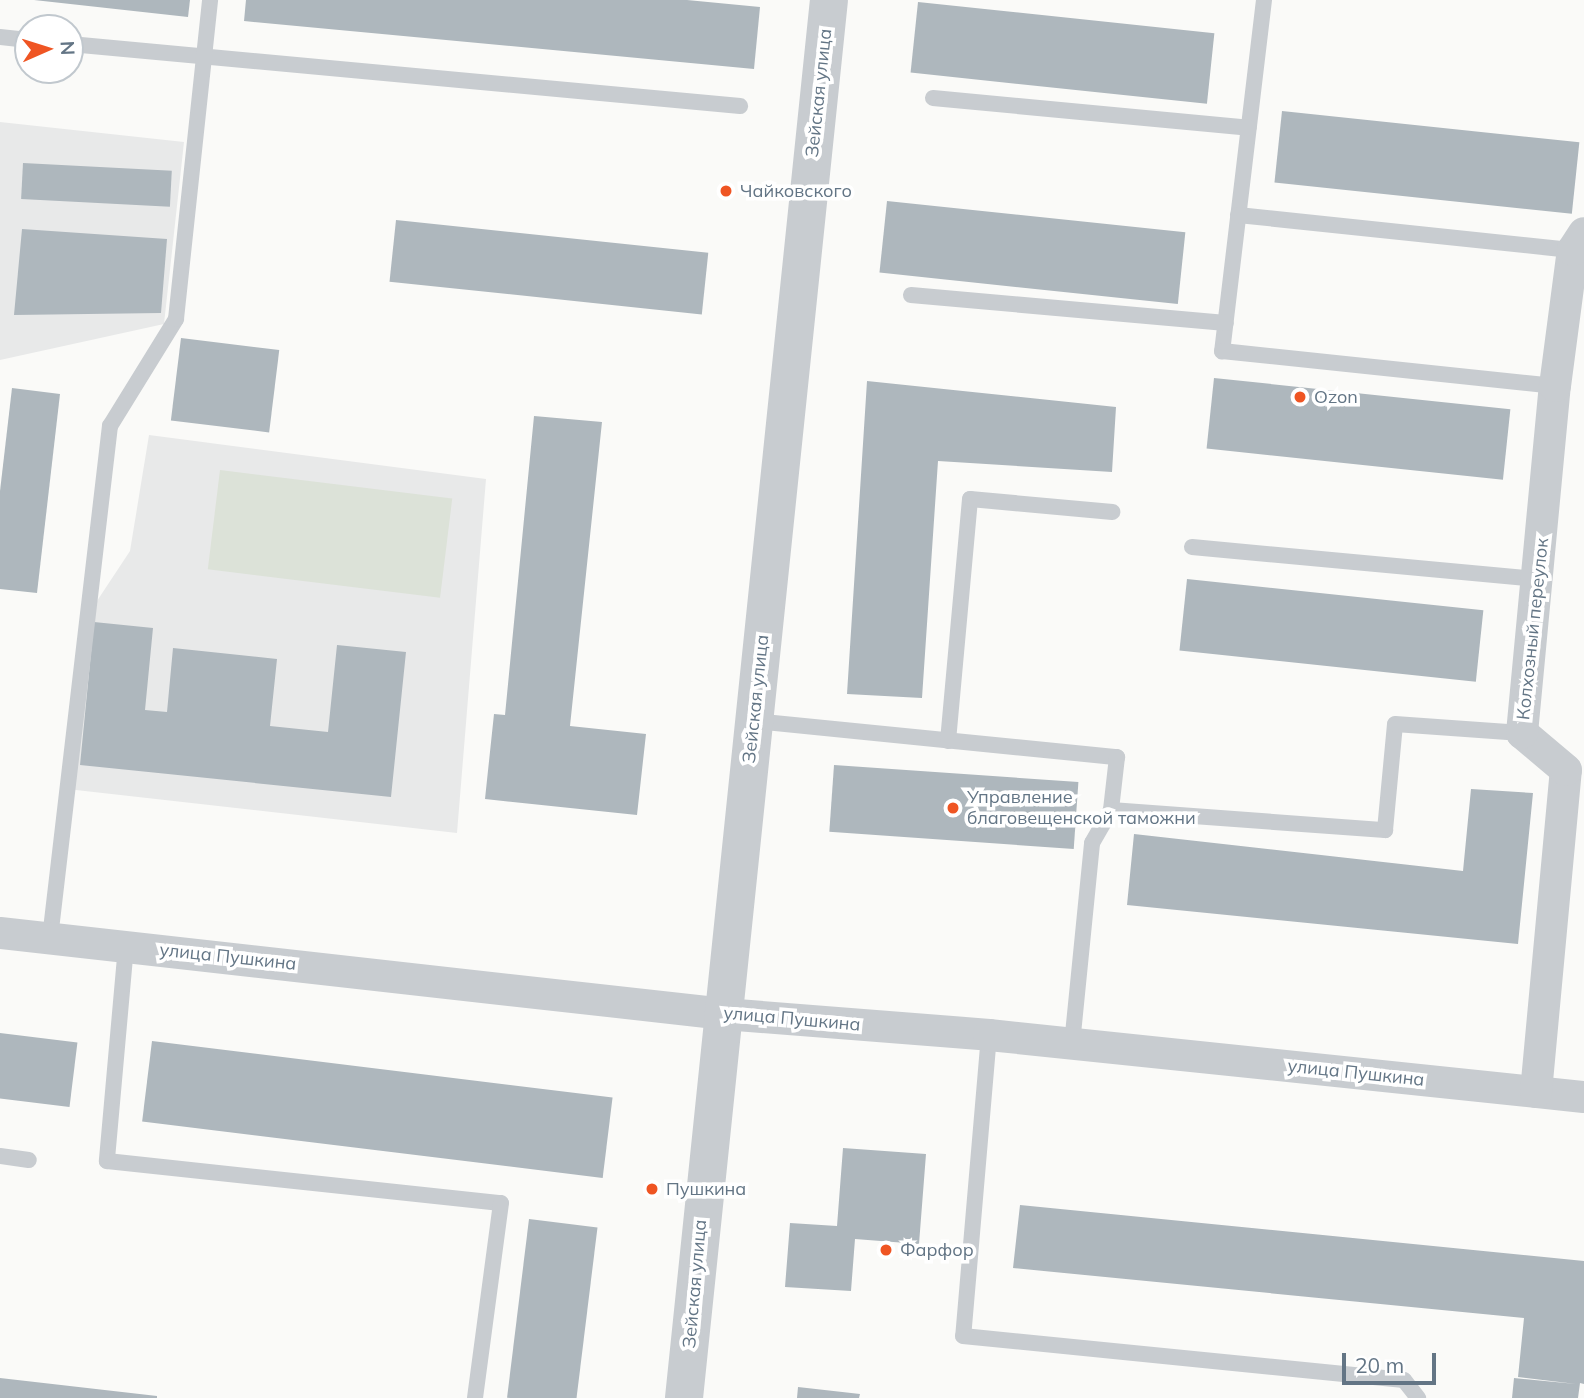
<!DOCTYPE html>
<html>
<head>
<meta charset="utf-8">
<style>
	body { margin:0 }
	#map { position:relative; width:1584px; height:1398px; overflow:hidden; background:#fafaf8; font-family:Mulish,sans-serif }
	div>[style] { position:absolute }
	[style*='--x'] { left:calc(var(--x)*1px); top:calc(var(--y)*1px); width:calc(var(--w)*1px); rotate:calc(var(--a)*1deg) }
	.built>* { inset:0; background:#e8e9e9 }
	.green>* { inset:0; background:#dce2d8; transform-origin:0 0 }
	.building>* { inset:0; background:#aeb7bd; transform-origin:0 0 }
	.service>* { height:16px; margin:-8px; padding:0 8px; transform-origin:8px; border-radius:8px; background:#c8ccd0 }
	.minor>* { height:32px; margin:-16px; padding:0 16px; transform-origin:16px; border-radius:16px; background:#c8ccd0 }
	.tertiary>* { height:38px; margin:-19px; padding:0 19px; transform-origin:19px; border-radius:19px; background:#c8ccd0 }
	.dots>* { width:19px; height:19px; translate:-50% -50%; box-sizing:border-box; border:4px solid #fff; border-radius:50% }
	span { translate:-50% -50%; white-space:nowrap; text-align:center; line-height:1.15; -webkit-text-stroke:7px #fff; paint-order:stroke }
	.street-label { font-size:18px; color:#637585 }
	.poi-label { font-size:18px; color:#637585 }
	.left { translate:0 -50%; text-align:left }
	.north { position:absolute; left:14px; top:14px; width:70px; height:70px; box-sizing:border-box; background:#fff; border:2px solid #c1c8ce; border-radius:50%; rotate:87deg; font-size:19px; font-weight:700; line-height:28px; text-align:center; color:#637585 }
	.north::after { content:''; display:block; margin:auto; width:24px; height:32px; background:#ef5523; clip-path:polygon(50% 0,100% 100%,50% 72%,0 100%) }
	.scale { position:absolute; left:1342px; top:1353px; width:94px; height:32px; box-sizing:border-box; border:4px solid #637585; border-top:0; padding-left:9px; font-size:21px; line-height:24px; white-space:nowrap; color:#637585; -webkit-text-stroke:5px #fff; paint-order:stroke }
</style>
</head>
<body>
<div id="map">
	<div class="built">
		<i style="clip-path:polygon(0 122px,184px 142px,164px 324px,0 360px)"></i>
		<i style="clip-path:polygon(149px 435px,486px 479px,457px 833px,67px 789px,93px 607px,130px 551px)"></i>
	</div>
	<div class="green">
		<i style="left:220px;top:470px;width:234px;height:100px;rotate:7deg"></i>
	</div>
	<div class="building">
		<i style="clip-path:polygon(34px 0,190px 0,188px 17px)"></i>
		<i style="clip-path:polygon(246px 0,687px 0,760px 7px,754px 69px,244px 21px)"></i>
		<i style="left:918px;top:2px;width:298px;height:71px;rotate:6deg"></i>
		<i style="left:1282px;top:111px;width:299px;height:72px;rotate:6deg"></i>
		<i style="left:23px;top:163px;width:149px;height:36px;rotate:3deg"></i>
		<i style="left:887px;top:201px;width:300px;height:72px;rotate:6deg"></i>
		<i style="left:396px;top:220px;width:314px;height:62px;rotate:6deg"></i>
		<i style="clip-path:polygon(22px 229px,167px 239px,161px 313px,14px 315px)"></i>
		<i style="left:181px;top:338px;width:99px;height:83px;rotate:7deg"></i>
		<i style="left:1214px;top:378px;width:298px;height:71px;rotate:6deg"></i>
		<i style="clip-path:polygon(867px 381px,1116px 407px,1112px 472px,938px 461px,922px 698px,847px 694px)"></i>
		<i style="clip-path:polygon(12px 388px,60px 394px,37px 593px,0 589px,0 491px)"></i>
		<i style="clip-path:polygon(534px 416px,602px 422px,570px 726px,646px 734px,637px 815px,485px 799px,494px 714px,505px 715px)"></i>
		<i style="left:1187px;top:579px;width:298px;height:72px;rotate:6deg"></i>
		<i style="clip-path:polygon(94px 622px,153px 628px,145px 710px,167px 712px,173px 648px,277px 659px,270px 726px,328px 732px,337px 645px,406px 652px,391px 797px,80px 765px)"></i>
		<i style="left:834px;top:765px;width:245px;height:67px;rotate:4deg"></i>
		<i style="clip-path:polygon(1471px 789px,1533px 793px,1518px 944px,1127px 905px,1134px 834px,1463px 871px)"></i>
		<i style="left:0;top:1033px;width:78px;height:65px;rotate:7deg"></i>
		<i style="left:152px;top:1041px;width:464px;height:81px;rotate:7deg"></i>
		<i style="clip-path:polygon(843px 1148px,926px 1154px,919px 1244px,855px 1239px,851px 1291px,785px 1287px,790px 1223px,837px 1226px)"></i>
		<i style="clip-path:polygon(1020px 1205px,1584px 1261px,1584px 1384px,1580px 1383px,1578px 1398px,1512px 1398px,1514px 1378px,1576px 1384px,1518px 1377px,1524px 1318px,1013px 1268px)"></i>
		<i style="left:529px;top:1219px;width:69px;height:180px;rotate:7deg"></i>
		<i style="clip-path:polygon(0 1378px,157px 1396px,157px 1398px,0 1398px)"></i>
		<i style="clip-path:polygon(798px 1387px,860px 1394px,859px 1398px,797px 1398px)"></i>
	</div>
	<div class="service">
		<i style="--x:1264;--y:0;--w:354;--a:96.8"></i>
		<i style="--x:1222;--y:351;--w:335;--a:6"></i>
		<i style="--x:0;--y:37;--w:28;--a:6"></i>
		<i style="--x:70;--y:44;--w:673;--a:5.29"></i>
		<i style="--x:933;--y:98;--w:317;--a:5.4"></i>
		<i style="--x:1238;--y:215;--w:337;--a:6"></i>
		<i style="--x:911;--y:295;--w:316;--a:5.1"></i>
		<i style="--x:1192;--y:547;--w:348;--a:5.3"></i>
		<i style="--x:754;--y:721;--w:365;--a:5.7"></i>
		<i style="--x:1117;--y:757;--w:53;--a:96.5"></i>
		<i style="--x:1111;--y:810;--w:275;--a:4.2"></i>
		<i style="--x:1385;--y:830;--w:106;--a:-84.6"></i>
		<i style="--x:1395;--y:724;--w:127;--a:4.1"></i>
		<i style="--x:948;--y:741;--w:243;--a:-84.8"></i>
		<i style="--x:970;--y:499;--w:143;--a:5.2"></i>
		<i style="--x:50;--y:938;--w:516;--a:-83.32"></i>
		<i style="--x:110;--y:426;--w:126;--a:-58.3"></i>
		<i style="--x:176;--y:319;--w:321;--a:-83.9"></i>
		<i style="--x:126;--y:946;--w:216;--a:95.1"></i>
		<i style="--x:107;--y:1161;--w:396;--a:6.1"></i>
		<i style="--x:501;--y:1203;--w:197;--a:97.6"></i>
		<i style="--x:989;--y:1035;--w:302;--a:94.9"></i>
		<i style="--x:963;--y:1336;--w:443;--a:5.7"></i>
		<i style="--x:1404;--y:1380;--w:23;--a:52"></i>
		<i style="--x:1072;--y:1044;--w:202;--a:-84.3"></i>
		<i style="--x:1092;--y:843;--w:38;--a:-60"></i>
		<i style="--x:0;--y:1156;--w:29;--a:8"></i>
	</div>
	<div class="minor">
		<i style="--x:0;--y:933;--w:729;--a:6.38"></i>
		<i style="--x:724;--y:1014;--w:266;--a:4.5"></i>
		<i style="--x:989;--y:1035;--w:598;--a:5.95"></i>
		<i style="--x:1536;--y:1092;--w:323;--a:-84.7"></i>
		<i style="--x:1566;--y:770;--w:57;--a:-139.9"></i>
		<i style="--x:1522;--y:733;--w:349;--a:-84.6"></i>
		<i style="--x:1555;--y:386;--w:137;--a:-82.5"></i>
		<i style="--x:1573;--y:250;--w:20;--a:-57"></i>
	</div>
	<div class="tertiary">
		<i style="--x:684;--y:1398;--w:1405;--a:-84.08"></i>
	</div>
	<div class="dots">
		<i style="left:726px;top:191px;background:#ef5523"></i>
		<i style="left:1300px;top:397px;background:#ef5523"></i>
		<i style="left:953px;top:808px;background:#ef5523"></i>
		<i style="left:652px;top:1189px;background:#ef5523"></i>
		<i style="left:886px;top:1250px;background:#ef5523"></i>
	</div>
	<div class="street-label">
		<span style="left:819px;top:93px;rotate:-84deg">Зейская улица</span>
		<span style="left:1533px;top:629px;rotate:-84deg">Колхозный переулок</span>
		<span style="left:756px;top:699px;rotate:-84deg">Зейская улица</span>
		<span style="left:228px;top:957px;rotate:6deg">улица Пушкина</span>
		<span style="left:792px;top:1019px;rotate:5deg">улица Пушкина</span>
		<span style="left:1356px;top:1073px;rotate:6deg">улица Пушкина</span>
		<span style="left:695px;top:1284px;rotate:-85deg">Зейская улица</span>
	</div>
	<div class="poi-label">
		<span class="left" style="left:740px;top:191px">Чайковского</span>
		<span class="left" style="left:1314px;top:397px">Ozon</span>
		<span class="left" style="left:967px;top:808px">Управление<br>благовещенской таможни</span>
		<span class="left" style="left:666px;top:1189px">Пушкина</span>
		<span class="left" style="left:900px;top:1250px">Фарфор</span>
	</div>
	<div class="north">N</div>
	<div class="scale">20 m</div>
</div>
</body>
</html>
